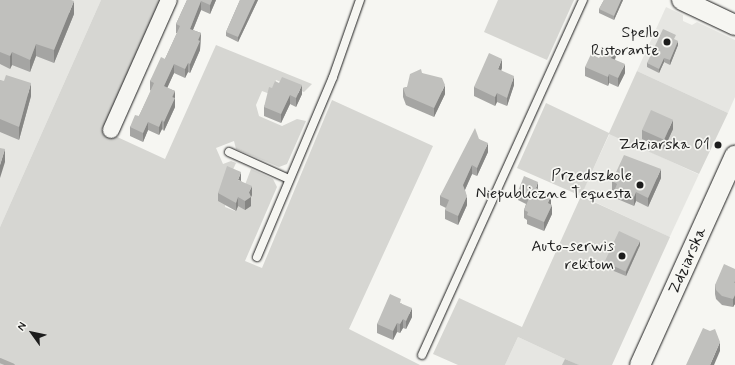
<!DOCTYPE html>
<html>
<head>
<meta charset="utf-8">
<style>
	body { margin:0 }
	#map { position:relative; width:735px; height:365px; overflow:hidden; background:#f6f6f2; font-family:Mynerve,sans-serif }
	div>[style] { position:absolute }
	[style*='--x'] { left:calc(var(--x)*1px); top:calc(var(--y)*1px); width:calc(var(--w)*1px); rotate:calc(var(--a)*1deg) }
	.built>* { inset:0; background:#e6e6e2; transform-origin:0 0 }
	.green>* { inset:0; background:#d6d6d2 }
	.stream>* { height:4.5px; margin:-2.25px; padding:0 2.25px; transform-origin:2.25px; border-radius:2.25px; background:#acaca9 }
	.roads { filter:drop-shadow(0 0 1px #1c1c1c) drop-shadow(0 0 1px #1c1c1c) }
	.service>* { height:8px; margin:-4px; padding:0 4px; transform-origin:4px; border-radius:4px; background:#f6f6f2 }
	.minor>* { height:16px; margin:-8px; padding:0 8px; transform-origin:8px; border-radius:8px; background:#f6f6f2 }
	.tertiary>* { height:20px; margin:-10px; padding:0 10px; transform-origin:10px; border-radius:10px; background:#f6f6f2 }
	.wall>* { inset:0; background:#a5a5a3 }
	.shaded-wall>* { inset:0; background:#868684 }
	.building>* { inset:0; background:#c0c0bd; transform-origin:0 0 }
	.dots>* { width:11px; height:11px; translate:-50% -50%; box-sizing:border-box; border:2px solid #f6f6f2; border-radius:50% }
	span { translate:-50% -50%; white-space:nowrap; text-align:center; line-height:1.15; -webkit-text-stroke:3.5px #f6f6f2; paint-order:stroke }
	.poi-label { font-size:16px; color:#1c1c1c }
	.right { translate:-100% -50%; text-align:right }
	.street-label { font-size:16px; color:#1c1c1c }
	.north { position:absolute; left:12px; top:313px; width:40px; height:40px; -webkit-text-stroke:3px #f6f6f2; paint-order:stroke; rotate:303deg; font-size:11px; font-weight:700; line-height:16px; text-align:center; color:#1c1c1c }
	.north::after { content:''; display:block; margin:auto; width:14px; height:18px; background:#1c1c1c; clip-path:polygon(50% 0,100% 100%,50% 72%,0 100%) }
</style>
</head>
<body>
<div id="map">
	<div class="built">
		<i style="clip-path:polygon(0 0,101px 0,0 227px)"></i>
		<i style="clip-path:polygon(666px 7px,683px 15px,683px 21px,692px 25px,697px 22px,735px 40px,735px 97px,728px 113px,637px 71px)"></i>
		<i style="left:610px;top:133px;width:98px;height:69px;rotate:25deg"></i>
		<i style="clip-path:polygon(518px 337px,578px 365px,505px 365px)"></i>
	</div>
	<div class="green">
		<i style="clip-path:polygon(101px 0,160px 0,102px 130px,165px 159px,216px 45px,312px 84px,304px 92px,276px 80px,270px 94px,262px 91px,256px 105px,259px 116px,282px 126px,297px 119px,306px 121px,287px 164px,279px 167px,236px 149px,234px 141px,216px 148px,223px 164px,231px 161px,236px 163px,230px 176px,225px 207px,235px 211px,251px 169px,273px 179px,277px 187px,245px 261px,262px 268px,332px 100px,433px 146px,349px 329px,420px 365px,0 365px,0 227px)"></i>
		<i style="clip-path:polygon(498px 0,574px 0,547px 60px,484px 32px)"></i>
		<i style="clip-path:polygon(637px 71px,728px 113px,699px 174px,609px 134px,581px 196px,670px 237px,612px 365px,578px 365px,518px 337px,505px 365px,458px 365px,433px 354px,459px 298px,522px 327px,581px 196px,517px 168px,546px 103px,609px 133px)"></i>
	</div>
	<div class="stream">
		<i style="--x:0;--y:360;--w:13;--a:23"></i>
	</div>
	<div class="roads">
		<div class="service">
			<i style="--x:229;--y:152;--w:66;--a:24.2"></i>
			<i style="--x:257;--y:257;--w:195;--a:-67.1"></i>
			<i style="--x:333;--y:77;--w:82;--a:-70.7"></i>
			<i style="--x:422;--y:355;--w:390;--a:-65.6"></i>
		</div>
		<div class="minor">
			<i style="--x:111;--y:130;--w:142;--a:-66"></i>
		</div>
		<div class="tertiary">
			<i style="--x:682;--y:0;--w:59;--a:25.3"></i>
			<i style="--x:640;--y:365;--w:230;--a:-65.6"></i>
		</div>
	</div>
	<div class="wall">
		<i style="clip-path:polygon(0 0,74px 14px,54px 63px,36px 56px,30px 72px,12px 65px,10px 69px,0 64px)"></i>
		<i style="clip-path:polygon(187px 0,216px 0,210px 14px,201px 10px,193px 30px,201px 33px,200px 50px,190px 73px,188px 72px,185px 78px,174px 73px,167px 88px,175px 91px,175px 107px,164px 131px,162px 129px,159px 135px,148px 130px,143px 142px,130px 136px,130px 127px,139px 116px,151px 91px,150px 90px,150px 81px,165px 59px,177px 33px,176px 33px,176px 24px)"></i>
		<i style="clip-path:polygon(240px 0,258px 0,238px 42px,226px 36px,226px 32px)"></i>
		<i style="clip-path:polygon(604px 0,623px 0,614px 20px,599px 13px,599px 9px)"></i>
		<i style="clip-path:polygon(676px 40px,678px 45px,670px 65px,664px 62px,659px 73px,647px 67px,647px 63px)"></i>
		<i style="clip-path:polygon(616px 56px,615px 60px,625px 73px,618px 87px,609px 83px,608px 86px,585px 76px,585px 67px,599px 58px)"></i>
		<i style="clip-path:polygon(502px 68px,501px 70px,514px 85px,507px 106px,497px 102px,495px 106px,474px 96px,474px 87px)"></i>
		<i style="clip-path:polygon(422px 73px,445px 94px,434px 117px,406px 105px,403px 97px,403px 88px,407px 87px)"></i>
		<i style="clip-path:polygon(0 80px,31px 96px,19px 140px,0 132px)"></i>
		<i style="clip-path:polygon(272px 88px,302px 94px,296px 107px,290px 104px,281px 123px,264px 116px,264px 107px)"></i>
		<i style="clip-path:polygon(673px 129px,664px 149px,642px 139px,642px 130px)"></i>
		<i style="clip-path:polygon(479px 139px,488px 152px,477px 176px,472px 174px,465px 190px,467px 205px,458px 225px,445px 219px,445px 210px,446px 208px,440px 205px,440px 196px)"></i>
		<i style="clip-path:polygon(661px 178px,648px 207px,636px 201px,634px 206px,615px 198px,615px 192px,612px 190px,612px 181px)"></i>
		<i style="clip-path:polygon(241px 181px,252px 195px,251px 197px,251px 206px,245px 210px,238px 206px,236px 211px,218px 201px,218px 193px)"></i>
		<i style="clip-path:polygon(538px 189px,551px 204px,552px 214px,544px 231px,527px 224px,527px 220px,524px 218px,524px 210px,526px 204px,518px 200px,518px 191px)"></i>
		<i style="clip-path:polygon(640px 245px,626px 276px,604px 267px,604px 262px)"></i>
		<i style="clip-path:polygon(735px 269px,735px 304px,733px 307px,722px 305px,716px 299px,715px 294px,715px 285px)"></i>
		<i style="clip-path:polygon(401px 303px,412px 317px,406px 329px,403px 328px,400px 333px,397px 332px,393px 340px,377px 333px,377px 324px)"></i>
	</div>
	<div class="shaded-wall">
		<i style="clip-path:polygon(212px 0,216px 0,210px 14px,210px 5px)"></i>
		<i style="clip-path:polygon(255px 0,258px 0,238px 42px,238px 37px)"></i>
		<i style="clip-path:polygon(621px 0,623px 0,614px 20px,614px 16px)"></i>
		<i style="clip-path:polygon(74px 1px,74px 14px,54px 63px,54px 50px)"></i>
		<i style="clip-path:polygon(201px 1px,201px 10px,190px 37px,190px 29px)"></i>
		<i style="clip-path:polygon(201px 33px,200px 50px,190px 73px,190px 64px)"></i>
		<i style="clip-path:polygon(678px 41px,678px 45px,670px 65px,670px 60px)"></i>
		<i style="clip-path:polygon(36px 44px,36px 56px,30px 72px,30px 60px)"></i>
		<i style="clip-path:polygon(616px 47px,616px 56px,611px 67px,611px 58px)"></i>
		<i style="clip-path:polygon(12px 52px,12px 65px,10px 69px,10px 56px)"></i>
		<i style="clip-path:polygon(664px 58px,664px 62px,659px 73px,659px 69px)"></i>
		<i style="clip-path:polygon(502px 59px,502px 68px,498px 78px,498px 69px)"></i>
		<i style="clip-path:polygon(188px 63px,188px 72px,185px 78px,185px 69px)"></i>
		<i style="clip-path:polygon(174px 64px,174px 73px,164px 95px,164px 86px)"></i>
		<i style="clip-path:polygon(625px 64px,625px 73px,618px 87px,618px 78px)"></i>
		<i style="clip-path:polygon(609px 74px,609px 83px,608px 86px,608px 77px)"></i>
		<i style="clip-path:polygon(514px 76px,514px 85px,507px 106px,507px 98px)"></i>
		<i style="clip-path:polygon(31px 83px,31px 96px,19px 140px,19px 127px)"></i>
		<i style="clip-path:polygon(302px 85px,302px 94px,296px 107px,296px 98px)"></i>
		<i style="clip-path:polygon(445px 85px,445px 94px,434px 117px,434px 108px)"></i>
		<i style="clip-path:polygon(175px 91px,175px 107px,164px 131px,164px 122px)"></i>
		<i style="clip-path:polygon(497px 93px,497px 102px,495px 106px,495px 97px)"></i>
		<i style="clip-path:polygon(290px 95px,290px 104px,281px 123px,281px 114px)"></i>
		<i style="clip-path:polygon(162px 120px,162px 129px,159px 135px,159px 127px)"></i>
		<i style="clip-path:polygon(673px 120px,673px 129px,664px 149px,664px 140px)"></i>
		<i style="clip-path:polygon(148px 122px,148px 130px,143px 142px,143px 133px)"></i>
		<i style="clip-path:polygon(488px 143px,488px 152px,477px 176px,477px 168px)"></i>
		<i style="clip-path:polygon(5px 149px,5px 162px,0 178px,0 165px)"></i>
		<i style="clip-path:polygon(472px 165px,472px 174px,463px 194px,463px 185px)"></i>
		<i style="clip-path:polygon(661px 169px,661px 178px,648px 207px,648px 198px)"></i>
		<i style="clip-path:polygon(241px 172px,241px 181px,238px 180px)"></i>
		<i style="clip-path:polygon(538px 182px,538px 191px,536px 188px)"></i>
		<i style="clip-path:polygon(252px 186px,252px 195px,251px 197px,251px 206px,245px 210px,245px 201px)"></i>
		<i style="clip-path:polygon(636px 192px,636px 201px,634px 206px,634px 197px)"></i>
		<i style="clip-path:polygon(551px 195px,551px 204px,548px 212px,548px 203px)"></i>
		<i style="clip-path:polygon(467px 196px,467px 205px,458px 225px,458px 216px)"></i>
		<i style="clip-path:polygon(238px 197px,238px 206px,236px 211px,236px 203px)"></i>
		<i style="clip-path:polygon(552px 205px,552px 214px,544px 231px,544px 222px)"></i>
		<i style="clip-path:polygon(640px 241px,640px 245px,626px 276px,626px 272px)"></i>
		<i style="clip-path:polygon(735px 295px,735px 304px,733px 307px,733px 299px)"></i>
		<i style="clip-path:polygon(412px 308px,412px 317px,406px 329px,406px 321px)"></i>
		<i style="clip-path:polygon(403px 319px,403px 328px,400px 333px,400px 324px)"></i>
		<i style="clip-path:polygon(397px 323px,397px 332px,393px 340px,393px 331px)"></i>
		<i style="clip-path:polygon(720px 342px,720px 351px,714px 365px,710px 365px)"></i>
	</div>
	<div class="building">
		<i style="clip-path:polygon(0 0,71px 0,74px 1px,54px 50px,36px 44px,30px 60px,12px 52px,10px 56px,0 52px)"></i>
		<i style="clip-path:polygon(187px 0,212px 0,210px 5px,201px 1px,190px 29px,201px 33px,198px 40px,200px 41px,190px 64px,188px 63px,185px 69px,174px 64px,164px 86px,175px 91px,172px 97px,175px 98px,164px 122px,162px 120px,159px 127px,148px 122px,143px 133px,130px 127px,135px 115px,139px 116px,154px 83px,150px 81px,161px 57px,165px 59px,180px 26px,176px 24px)"></i>
		<i style="clip-path:polygon(240px 0,255px 0,238px 37px,226px 32px)"></i>
		<i style="clip-path:polygon(604px 0,621px 0,614px 16px,599px 9px)"></i>
		<i style="clip-path:polygon(663px 29px,676px 35px,674px 39px,678px 41px,670px 60px,664px 58px,659px 69px,647px 63px)"></i>
		<i style="clip-path:polygon(616px 47px,611px 58px,625px 64px,618px 78px,609px 74px,608px 77px,585px 67px,591px 54px,599px 58px,602px 53px)"></i>
		<i style="clip-path:polygon(489px 53px,502px 59px,498px 69px,514px 76px,507px 98px,497px 93px,495px 97px,474px 87px)"></i>
		<i style="clip-path:polygon(421px 69px,422px 73px,442px 78px,445px 85px,434px 108px,406px 96px,403px 88px,407px 87px,410px 74px)"></i>
		<i style="clip-path:polygon(6px 75px,31px 83px,19px 127px,0 119px,0 80px,4px 81px)"></i>
		<i style="clip-path:polygon(282px 77px,302px 85px,296px 98px,290px 95px,281px 114px,264px 107px,269px 87px,272px 88px,275px 81px,279px 83px)"></i>
		<i style="left:651px;top:110px;width:24px;height:22px;rotate:24deg"></i>
		<i style="clip-path:polygon(475px 128px,479px 139px,488px 143px,477px 168px,472px 165px,463px 185px,467px 196px,458px 216px,445px 210px,449px 200px,440px 196px)"></i>
		<i style="clip-path:polygon(0 148px,5px 149px,0 165px)"></i>
		<i style="clip-path:polygon(624px 155px,661px 169px,648px 198px,636px 192px,634px 197px,615px 189px,617px 184px,612px 181px)"></i>
		<i style="clip-path:polygon(227px 166px,241px 172px,238px 180px,252px 186px,249px 192px,251px 197px,245px 201px,238px 197px,236px 203px,218px 193px)"></i>
		<i style="clip-path:polygon(524px 176px,538px 182px,536px 188px,551px 195px,548px 203px,552px 205px,544px 222px,527px 215px,528px 212px,524px 210px,530px 196px,518px 191px)"></i>
		<i style="left:619px;top:231px;width:23px;height:34px;rotate:25deg"></i>
		<i style="clip-path:polygon(724px 264px,735px 269px,735px 281px,734px 283px,735px 283px,735px 295px,733px 299px,722px 296px,716px 290px,715px 285px)"></i>
		<i style="clip-path:polygon(390px 294px,401px 299px,400px 303px,412px 308px,406px 321px,403px 319px,400px 324px,397px 323px,393px 331px,377px 324px)"></i>
		<i style="clip-path:polygon(703px 328px,710px 331px,715px 329px,720px 342px,710px 365px,686px 365px)"></i>
		<i style="clip-path:polygon(565px 359px,579px 365px,562px 365px)"></i>
	</div>
	<div class="dots">
		<i style="left:667px;top:42px;background:#1c1c1c"></i>
		<i style="left:718px;top:145px;background:#1c1c1c"></i>
		<i style="left:640px;top:185px;background:#1c1c1c"></i>
		<i style="left:622px;top:256px;background:#1c1c1c"></i>
	</div>
	<div class="poi-label">
		<span class="right" style="left:659px;top:42px">Spello<br>Ristorante</span>
		<span class="right" style="left:710px;top:145px">Zdziarska 01</span>
		<span class="right" style="left:632px;top:185px">Przedszkole<br>Niepubliczne Tequesta</span>
		<span class="right" style="left:614px;top:256px">Auto-serwis<br>rektom</span>
	</div>
	<div class="street-label">
		<span style="left:688px;top:261px;rotate:-66deg">Zdziarska</span>
	</div>
	<div class="north">N</div>
</div>
</body>
</html>
